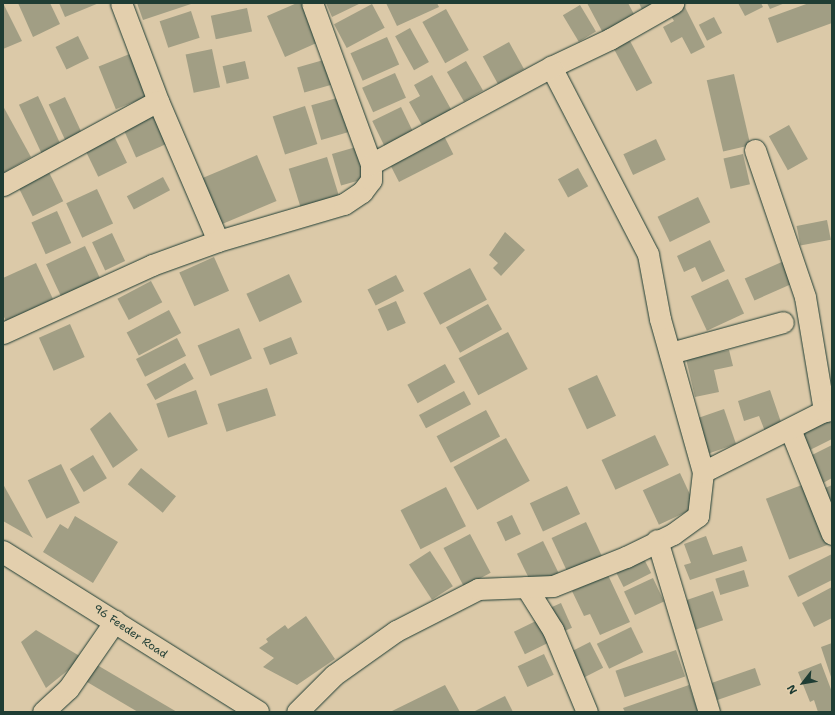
<!DOCTYPE html>
<html>
<head>
<meta charset="utf-8">
<style>
	body { margin:0 }
	#map { position:relative; width:835px; height:715px; overflow:hidden; background:#dbc9a8; font-family:"Shantell Sans",sans-serif }
	div>[style] { position:absolute }
	[style*='--x'] { left:calc(var(--x)*1px); top:calc(var(--y)*1px); width:calc(var(--w)*1px); rotate:calc(var(--a)*1deg) }
	.building>* { inset:0; background:#a19e84; transform-origin:0 0 }
	.roads { filter:drop-shadow(0 0 1px #1f3d34) drop-shadow(0 0 1px #1f3d34) }
	.street>* { height:21px; margin:-10.5px; padding:0 10.5px; transform-origin:10.5px; border-radius:10.5px; background:#e3cfad }
	.primary>* { height:22px; margin:-11px; padding:0 11px; transform-origin:11px; border-radius:11px; background:#e3cfad }
	span { translate:-50% -50%; white-space:nowrap; text-align:center; line-height:1.15; -webkit-text-stroke:4px #e3cfad; paint-order:stroke }
	.street-label { font-size:11px; color:#1f3d34 }
	.frame { position:absolute; inset:0; border:4px solid #1f3d34; pointer-events:none }
	.north { position:absolute; left:783px; top:663px; width:40px; height:40px; -webkit-text-stroke:3px #e3cfad; paint-order:stroke; rotate:239deg; font-size:11px; font-weight:700; line-height:16px; text-align:center; color:#1f3d34 }
	.north::after { content:''; display:block; margin:auto; width:14px; height:18px; background:#1f3d34; clip-path:polygon(50% 0,100% 100%,50% 72%,0 100%) }
</style>
</head>
<body>
<div id="map">
	<div class="building">
		<i style="clip-path:polygon(3px 3px,22px 41px,3px 49px)"></i>
		<i style="clip-path:polygon(18px 3px,50px 3px,60px 24px,33px 37px)"></i>
		<i style="clip-path:polygon(59px 3px,99px 3px,65px 17px)"></i>
		<i style="clip-path:polygon(137px 3px,194px 3px,143px 20px)"></i>
		<i style="clip-path:polygon(297px 3px,304px 3px,321px 41px,285px 57px,267px 16px)"></i>
		<i style="clip-path:polygon(326px 3px,361px 3px,332px 17px)"></i>
		<i style="clip-path:polygon(386px 3px,437px 3px,439px 7px,397px 26px)"></i>
		<i style="clip-path:polygon(587px 3px,628px 3px,635px 16px,603px 33px)"></i>
		<i style="clip-path:polygon(639px 3px,665px 3px,644px 14px)"></i>
		<i style="clip-path:polygon(683px 3px,705px 47px,691px 54px,682px 37px,671px 43px,663px 27px,674px 21px,667px 9px)"></i>
		<i style="clip-path:polygon(738px 3px,761px 3px,763px 7px,745px 16px)"></i>
		<i style="clip-path:polygon(767px 3px,785px 3px,770px 9px)"></i>
		<i style="clip-path:polygon(809px 3px,832px 3px,832px 23px,777px 43px,768px 18px)"></i>
		<i style="left:372px;top:4px;width:27px;height:43px;rotate:62deg"></i>
		<i style="left:580px;top:5px;width:31px;height:20px;rotate:59deg"></i>
		<i style="left:247px;top:8px;width:24px;height:37px;rotate:78deg"></i>
		<i style="left:446px;top:9px;width:47px;height:27px;rotate:61deg"></i>
		<i style="left:191px;top:11px;width:28px;height:33px;rotate:72deg"></i>
		<i style="left:714px;top:17px;width:18px;height:17px;rotate:63deg"></i>
		<i style="left:410px;top:28px;width:39px;height:17px;rotate:61deg"></i>
		<i style="left:78px;top:36px;width:25px;height:25px;rotate:64deg"></i>
		<i style="left:387px;top:37px;width:30px;height:40px;rotate:66deg"></i>
		<i style="left:628px;top:37px;width:52px;height:18px;rotate:62deg"></i>
		<i style="left:509px;top:42px;width:31px;height:30px;rotate:61deg"></i>
		<i style="left:212px;top:49px;width:39px;height:27px;rotate:78deg"></i>
		<i style="left:132px;top:53px;width:46px;height:36px;rotate:68deg"></i>
		<i style="left:327px;top:59px;width:26px;height:31px;rotate:74deg"></i>
		<i style="left:245px;top:61px;width:18px;height:23px;rotate:77deg"></i>
		<i style="left:466px;top:61px;width:34px;height:22px;rotate:60deg"></i>
		<i style="left:395px;top:73px;width:27px;height:36px;rotate:66deg"></i>
		<i style="left:734px;top:74px;width:73px;height:28px;rotate:77deg"></i>
		<i style="clip-path:polygon(432px 75px,452px 111px,423px 127px,409px 102px,420px 96px,414px 85px)"></i>
		<i style="left:38px;top:96px;width:61px;height:21px;rotate:65deg"></i>
		<i style="left:344px;top:96px;width:36px;height:34px;rotate:74deg"></i>
		<i style="left:65px;top:97px;width:42px;height:18px;rotate:65deg"></i>
		<i style="clip-path:polygon(3px 106px,31px 157px,3px 173px)"></i>
		<i style="left:305px;top:106px;width:40px;height:34px;rotate:72deg"></i>
		<i style="left:401px;top:107px;width:28px;height:32px;rotate:64deg"></i>
		<i style="left:152px;top:112px;width:35px;height:33px;rotate:66deg"></i>
		<i style="left:789px;top:125px;width:39px;height:23px;rotate:61deg"></i>
		<i style="left:442px;top:132px;width:25px;height:61px;rotate:63deg"></i>
		<i style="left:113px;top:134px;width:32px;height:32px;rotate:64deg"></i>
		<i style="left:656px;top:139px;width:23px;height:36px;rotate:65deg"></i>
		<i style="left:356px;top:147px;width:33px;height:25px;rotate:74deg"></i>
		<i style="left:743px;top:154px;width:31px;height:20px;rotate:77deg"></i>
		<i style="left:257px;top:155px;width:50px;height:61px;rotate:67deg"></i>
		<i style="left:327px;top:157px;width:44px;height:40px;rotate:73deg"></i>
		<i style="left:47px;top:168px;width:37px;height:34px;rotate:64deg"></i>
		<i style="left:578px;top:168px;width:21px;height:23px;rotate:61deg"></i>
		<i style="left:163px;top:177px;width:15px;height:41px;rotate:62deg"></i>
		<i style="left:97px;top:189px;width:38px;height:34px;rotate:65deg"></i>
		<i style="left:698px;top:197px;width:28px;height:45px;rotate:64deg"></i>
		<i style="left:57px;top:211px;width:35px;height:28px;rotate:66deg"></i>
		<i style="left:827px;top:220px;width:20px;height:31px;rotate:79deg"></i>
		<i style="clip-path:polygon(505px 232px,525px 250px,501px 276px,493px 268px,498px 263px,489px 255px)"></i>
		<i style="left:112px;top:233px;width:31px;height:22px;rotate:65deg"></i>
		<i style="clip-path:polygon(710px 240px,725px 271px,702px 282px,695px 267px,684px 272px,677px 256px)"></i>
		<i style="left:85px;top:246px;width:38px;height:43px;rotate:65deg"></i>
		<i style="left:214px;top:257px;width:37px;height:38px;rotate:66deg"></i>
		<i style="left:784px;top:261px;width:24px;height:43px;rotate:66deg"></i>
		<i style="clip-path:polygon(36px 263px,53px 299px,6px 321px,3px 315px,3px 278px)"></i>
		<i style="left:470px;top:268px;width:36px;height:53px;rotate:62deg"></i>
		<i style="left:289px;top:274px;width:31px;height:47px;rotate:65deg"></i>
		<i style="left:396px;top:275px;width:18px;height:32px;rotate:63deg"></i>
		<i style="left:728px;top:279px;width:38px;height:41px;rotate:65deg"></i>
		<i style="left:151px;top:281px;width:24px;height:38px;rotate:62deg"></i>
		<i style="left:396px;top:301px;width:24px;height:20px;rotate:66deg"></i>
		<i style="left:488px;top:304px;width:29px;height:48px;rotate:61deg"></i>
		<i style="left:169px;top:310px;width:26px;height:48px;rotate:62deg"></i>
		<i style="left:70px;top:324px;width:36px;height:34px;rotate:66deg"></i>
		<i style="left:239px;top:328px;width:33px;height:45px;rotate:67deg"></i>
		<i style="left:508px;top:332px;width:42px;height:56px;rotate:62deg"></i>
		<i style="left:291px;top:337px;width:18px;height:30px;rotate:68deg"></i>
		<i style="left:177px;top:338px;width:20px;height:46px;rotate:63deg"></i>
		<i style="clip-path:polygon(729px 350px,733px 366px,714px 370px,719px 392px,695px 397px,686px 359px)"></i>
		<i style="left:185px;top:363px;width:18px;height:44px;rotate:61deg"></i>
		<i style="left:445px;top:364px;width:21px;height:43px;rotate:61deg"></i>
		<i style="left:597px;top:375px;width:45px;height:32px;rotate:65deg"></i>
		<i style="left:267px;top:388px;width:29px;height:52px;rotate:72deg"></i>
		<i style="left:196px;top:390px;width:36px;height:42px;rotate:71deg"></i>
		<i style="clip-path:polygon(770px 390px,783px 428px,766px 434px,759px 416px,744px 421px,738px 401px)"></i>
		<i style="left:464px;top:391px;width:15px;height:51px;rotate:62deg"></i>
		<i style="left:724px;top:409px;width:37px;height:32px;rotate:71deg"></i>
		<i style="left:486px;top:410px;width:30px;height:56px;rotate:62deg"></i>
		<i style="clip-path:polygon(110px 412px,138px 450px,113px 468px,90px 429px)"></i>
		<i style="clip-path:polygon(827px 415px,832px 426px,832px 439px,804px 453px,794px 430px)"></i>
		<i style="left:655px;top:435px;width:33px;height:59px;rotate:65deg"></i>
		<i style="left:506px;top:438px;width:49px;height:60px;rotate:61deg"></i>
		<i style="clip-path:polygon(832px 445px,832px 478px,823px 483px,810px 456px)"></i>
		<i style="left:93px;top:455px;width:27px;height:27px;rotate:59deg"></i>
		<i style="left:61px;top:464px;width:43px;height:37px;rotate:64deg"></i>
		<i style="left:141px;top:468px;width:45px;height:21px;rotate:39deg"></i>
		<i style="left:680px;top:473px;width:38px;height:41px;rotate:65deg"></i>
		<i style="left:807px;top:483px;width:65px;height:44px;rotate:69deg"></i>
		<i style="clip-path:polygon(3px 484px,33px 538px,3px 521px)"></i>
		<i style="clip-path:polygon(832px 485px,832px 506px,823px 489px)"></i>
		<i style="left:567px;top:486px;width:31px;height:41px;rotate:65deg"></i>
		<i style="left:446px;top:487px;width:44px;height:51px;rotate:63deg"></i>
		<i style="left:512px;top:515px;width:21px;height:17px;rotate:65deg"></i>
		<i style="clip-path:polygon(75px 516px,118px 542px,93px 583px,43px 552px,60px 524px,68px 529px)"></i>
		<i style="left:586px;top:522px;width:38px;height:38px;rotate:65deg"></i>
		<i style="left:470px;top:534px;width:44px;height:30px;rotate:62deg"></i>
		<i style="clip-path:polygon(706px 536px,713px 555px,742px 546px,747px 561px,690px 580px,684px 565px,691px 563px,684px 544px)"></i>
		<i style="left:543px;top:541px;width:37px;height:29px;rotate:64deg"></i>
		<i style="left:430px;top:551px;width:42px;height:25px;rotate:57deg"></i>
		<i style="clip-path:polygon(832px 554px,832px 580px,798px 597px,788px 576px)"></i>
		<i style="left:643px;top:557px;width:18px;height:31px;rotate:63deg"></i>
		<i style="left:744px;top:570px;width:17px;height:30px;rotate:73deg"></i>
		<i style="clip-path:polygon(608px 575px,630px 622px,600px 635px,590px 614px,584px 616px,572px 591px)"></i>
		<i style="left:653px;top:578px;width:26px;height:32px;rotate:65deg"></i>
		<i style="clip-path:polygon(832px 587px,832px 618px,814px 627px,802px 603px)"></i>
		<i style="left:713px;top:591px;width:31px;height:30px;rotate:71deg"></i>
		<i style="left:561px;top:603px;width:27px;height:13px;rotate:66deg"></i>
		<i style="clip-path:polygon(306px 616px,335px 659px,297px 685px,263px 667px,274px 658px,259px 648px,268px 642px,266px 639px,285px 625px,288px 629px)"></i>
		<i style="left:540px;top:619px;width:25px;height:29px;rotate:64deg"></i>
		<i style="left:631px;top:627px;width:28px;height:38px;rotate:64deg"></i>
		<i style="clip-path:polygon(36px 630px,83px 658px,46px 688px,21px 642px)"></i>
		<i style="left:590px;top:642px;width:29px;height:27px;rotate:63deg"></i>
		<i style="clip-path:polygon(832px 643px,832px 680px,821px 647px)"></i>
		<i style="left:676px;top:650px;width:28px;height:64px;rotate:71deg"></i>
		<i style="left:544px;top:654px;width:23px;height:29px;rotate:65deg"></i>
		<i style="clip-path:polygon(92px 662px,177px 712px,138px 712px,82px 679px)"></i>
		<i style="clip-path:polygon(821px 663px,832px 692px,832px 712px,818px 712px,814px 700px,810px 702px,798px 672px)"></i>
		<i style="left:755px;top:668px;width:18px;height:46px;rotate:71deg"></i>
		<i style="clip-path:polygon(445px 685px,460px 712px,390px 712px)"></i>
		<i style="clip-path:polygon(689px 685px,698px 712px,625px 712px,623px 708px)"></i>
		<i style="clip-path:polygon(505px 696px,513px 712px,473px 712px)"></i>
	</div>
	<div class="roads">
		<div class="street">
			<i style="--x:121;--y:3;--w:105;--a:69.3"></i>
			<i style="--x:158;--y:101;--w:152;--a:66.8"></i>
			<i style="--x:551;--y:67;--w:65;--a:-25.4"></i>
			<i style="--x:610;--y:39;--w:73;--a:-29.7"></i>
			<i style="--x:755;--y:150;--w:155;--a:71.2"></i>
			<i style="--x:805;--y:297;--w:116;--a:80.5"></i>
			<i style="--x:3;--y:185;--w:176;--a:-28.5"></i>
			<i style="--x:3;--y:333;--w:164;--a:-24.5"></i>
			<i style="--x:152;--y:265;--w:70;--a:-20"></i>
			<i style="--x:218;--y:241;--w:131;--a:-16.4"></i>
			<i style="--x:344;--y:204;--w:22;--a:-34"></i>
			<i style="--x:362;--y:192;--w:15;--a:-53"></i>
			<i style="--x:371;--y:180;--w:16;--a:-90"></i>
			<i style="--x:371;--y:164;--w:171;--a:-110.1"></i>
			<i style="--x:670;--y:353;--w:117;--a:-15.3"></i>
			<i style="--x:790;--y:429;--w:113;--a:68.2"></i>
			<i style="--x:703;--y:472;--w:136;--a:-26.8"></i>
			<i style="--x:824;--y:411;--w:8;--a:-7"></i>
			<i style="--x:657;--y:540;--w:180;--a:73.2"></i>
			<i style="--x:526;--y:587;--w:51;--a:57.9"></i>
			<i style="--x:553;--y:630;--w:89;--a:67.5"></i>
			<i style="--x:43;--y:712;--w:34;--a:-43"></i>
			<i style="--x:68;--y:689;--w:83;--a:-55.3"></i>
			<i style="--x:297;--y:712;--w:52;--a:-45"></i>
			<i style="--x:334;--y:675;--w:76;--a:-35.4"></i>
			<i style="--x:396;--y:631;--w:92;--a:-27.1"></i>
			<i style="--x:478;--y:589;--w:75;--a:-2.3"></i>
			<i style="--x:553;--y:586;--w:79;--a:-21.7"></i>
			<i style="--x:626;--y:557;--w:52;--a:-26.1"></i>
			<i style="--x:673;--y:534;--w:31;--a:-36"></i>
			<i style="--x:698;--y:516;--w:44;--a:-83.5"></i>
			<i style="--x:703;--y:472;--w:159;--a:-105.7"></i>
			<i style="--x:660;--y:319;--w:66;--a:-100.5"></i>
			<i style="--x:648;--y:254;--w:211;--a:-117.4"></i>
			<i style="--x:551;--y:67;--w:204;--a:151.7"></i>
		</div>
		<div class="primary">
			<i style="--x:3;--y:552;--w:301;--a:32.1"></i>
		</div>
	</div>
	<div class="street-label">
		<span style="left:130px;top:632px;rotate:34deg">96 Feeder Road</span>
	</div>
	<div class="frame"></div>
	<div class="north">N</div>
</div>
</body>
</html>
